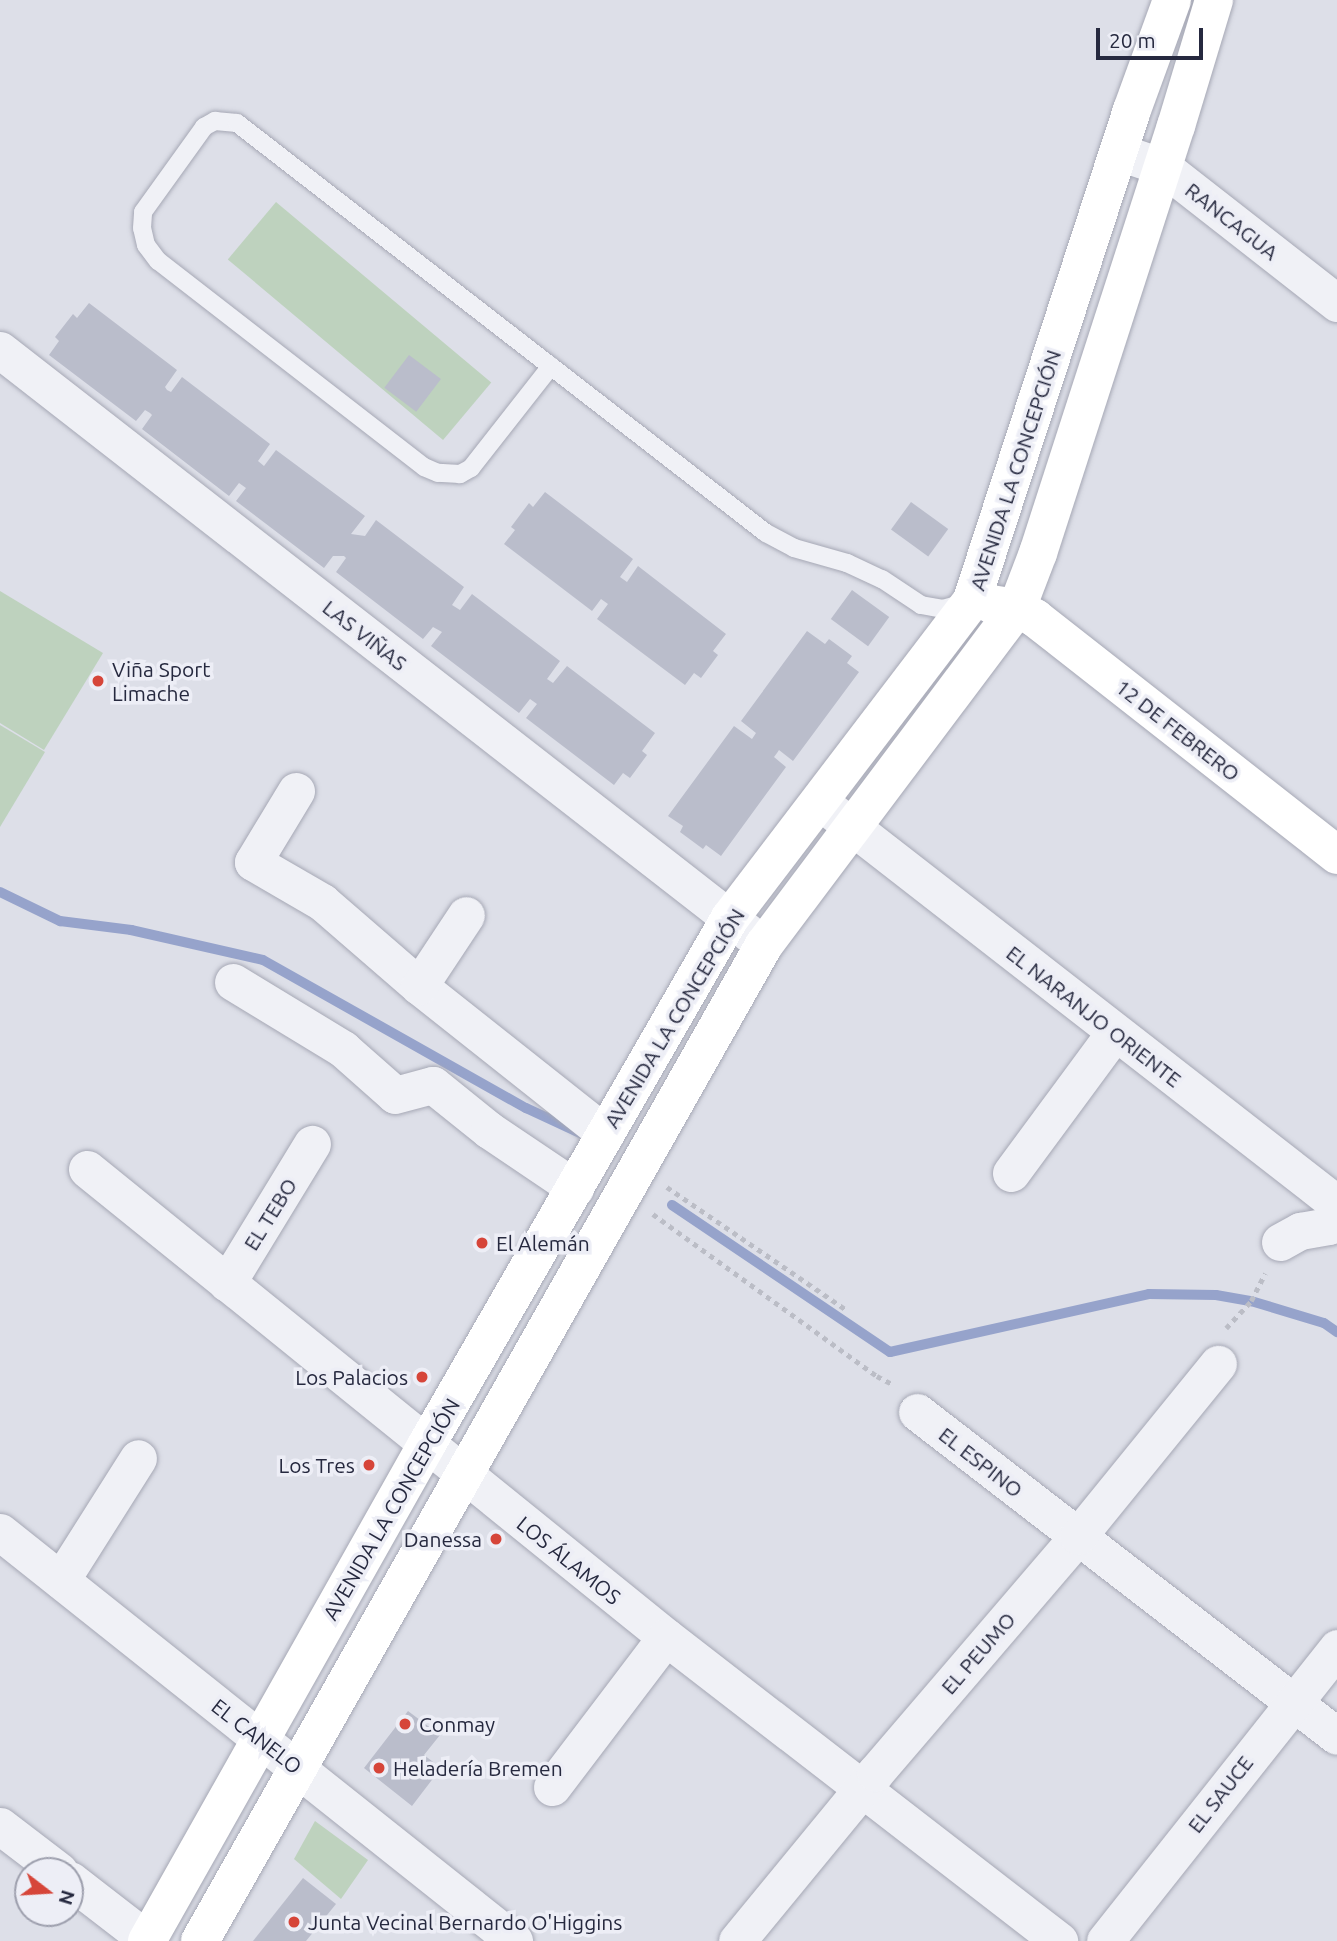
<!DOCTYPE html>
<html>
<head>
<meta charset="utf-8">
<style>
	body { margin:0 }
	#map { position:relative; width:1337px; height:1941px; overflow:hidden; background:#dddfe8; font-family:Ubuntu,sans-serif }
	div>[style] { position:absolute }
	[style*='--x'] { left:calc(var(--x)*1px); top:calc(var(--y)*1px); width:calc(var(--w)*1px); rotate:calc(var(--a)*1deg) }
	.green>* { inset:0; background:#bed2be; transform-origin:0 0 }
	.stream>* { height:10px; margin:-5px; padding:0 5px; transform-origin:5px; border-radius:5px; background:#96a3cb }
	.building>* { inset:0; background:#babdcb; transform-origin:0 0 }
	.path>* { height:4.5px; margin-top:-2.25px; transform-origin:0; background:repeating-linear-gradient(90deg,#bbbdc6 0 5px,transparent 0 10px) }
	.roads { filter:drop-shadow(0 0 2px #a6a8b5) drop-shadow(0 0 2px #a6a8b5) }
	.lane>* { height:18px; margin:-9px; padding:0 9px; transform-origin:9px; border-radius:9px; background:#f0f1f6 }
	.street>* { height:37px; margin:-18.5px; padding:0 18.5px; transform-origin:18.5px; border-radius:18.5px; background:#f0f1f6 }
	.secondary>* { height:38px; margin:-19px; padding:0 19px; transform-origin:19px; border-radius:19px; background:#fff }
	.dots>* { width:19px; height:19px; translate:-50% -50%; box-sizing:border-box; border:4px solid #edeef6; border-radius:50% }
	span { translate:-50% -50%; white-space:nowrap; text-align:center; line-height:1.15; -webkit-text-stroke:7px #edeef6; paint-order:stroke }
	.street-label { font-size:21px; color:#26293f }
	.poi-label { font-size:21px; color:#26293f }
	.left { translate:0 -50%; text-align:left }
	.right { translate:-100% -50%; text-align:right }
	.north { position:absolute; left:14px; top:1857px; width:70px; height:70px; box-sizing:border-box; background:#edeef6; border:2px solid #9d9fad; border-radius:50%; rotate:107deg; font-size:19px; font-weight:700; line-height:28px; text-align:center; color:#26293f }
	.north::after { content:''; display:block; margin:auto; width:24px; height:32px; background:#d64539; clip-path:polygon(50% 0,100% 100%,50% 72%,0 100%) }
	.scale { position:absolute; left:1096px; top:28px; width:107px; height:32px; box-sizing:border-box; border:4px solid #26293f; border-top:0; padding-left:9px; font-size:21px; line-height:24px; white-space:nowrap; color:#26293f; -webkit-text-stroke:5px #edeef6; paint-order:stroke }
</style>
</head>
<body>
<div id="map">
	<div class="green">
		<i style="left:276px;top:202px;width:281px;height:75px;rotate:40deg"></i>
		<i style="clip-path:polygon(0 591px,103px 653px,44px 750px,0 723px)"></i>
		<i style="clip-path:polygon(0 725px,45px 752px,0 827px)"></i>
		<i style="clip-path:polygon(315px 1821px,368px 1860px,341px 1899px,294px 1859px)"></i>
	</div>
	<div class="stream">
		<i style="--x:0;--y:892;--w:67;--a:25.8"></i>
		<i style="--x:60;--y:921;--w:72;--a:7.2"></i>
		<i style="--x:131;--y:930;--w:135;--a:12.8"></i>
		<i style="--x:263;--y:960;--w:302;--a:29.4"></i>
		<i style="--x:526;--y:1108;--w:60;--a:24.8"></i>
		<i style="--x:672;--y:1205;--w:263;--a:34"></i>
		<i style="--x:890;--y:1352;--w:265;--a:-12.6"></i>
		<i style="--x:1149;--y:1294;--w:67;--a:0.9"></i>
		<i style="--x:1216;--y:1295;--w:36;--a:10"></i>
		<i style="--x:1251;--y:1301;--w:76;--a:16.8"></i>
		<i style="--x:1324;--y:1323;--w:16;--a:35"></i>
	</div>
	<div class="building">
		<i style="clip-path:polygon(89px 303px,177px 370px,165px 387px,167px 390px,171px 392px,182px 377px,270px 444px,258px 461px,264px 466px,276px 450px,365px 516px,351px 534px,365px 536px,376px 520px,464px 587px,452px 605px,460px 610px,472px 594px,560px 661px,547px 679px,553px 683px,567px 666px,655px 733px,642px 751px,647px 755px,630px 778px,623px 773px,614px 785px,526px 718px,537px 704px,530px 699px,519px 713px,431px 646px,442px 632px,433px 627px,423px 639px,336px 572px,346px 558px,344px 556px,333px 556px,324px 568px,236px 501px,246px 488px,239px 483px,229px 496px,142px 429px,152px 415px,150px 413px,145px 410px,136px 421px,49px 355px,59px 341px,55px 337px,73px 314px,77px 318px)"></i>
		<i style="left:409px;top:355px;width:40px;height:41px;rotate:37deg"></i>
		<i style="clip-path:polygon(545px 492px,633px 559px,620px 577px,627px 582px,638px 566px,726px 634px,713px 651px,718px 655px,701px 678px,694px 673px,685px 685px,597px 619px,608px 604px,601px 599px,592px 611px,504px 544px,515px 530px,511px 527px,529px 503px,533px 507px)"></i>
		<i style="left:911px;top:502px;width:46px;height:34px;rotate:36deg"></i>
		<i style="left:852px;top:590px;width:46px;height:36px;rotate:36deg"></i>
		<i style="clip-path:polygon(807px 631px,825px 644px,829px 639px,852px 656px,847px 663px,859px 672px,793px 761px,779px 750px,777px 753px,774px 757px,786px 767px,721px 856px,706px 845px,703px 849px,680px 832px,683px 826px,668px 816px,734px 726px,752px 739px,756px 733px,741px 721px)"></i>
		<i style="clip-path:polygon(408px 1711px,440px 1735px,424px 1755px,441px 1768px,412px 1806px,364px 1768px)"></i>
		<i style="clip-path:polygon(303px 1878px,336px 1904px,306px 1941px,253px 1941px)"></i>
	</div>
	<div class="path">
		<i style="--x:667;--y:1187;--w:216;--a:34.4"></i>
		<i style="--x:653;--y:1214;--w:276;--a:35.9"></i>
		<i style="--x:877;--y:1376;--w:19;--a:28"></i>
		<i style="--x:1226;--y:1328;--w:37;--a:-47"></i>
		<i style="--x:1251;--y:1301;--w:31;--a:-63"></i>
	</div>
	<div class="roads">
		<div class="lane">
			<i style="--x:551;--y:366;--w:130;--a:128.1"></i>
			<i style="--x:471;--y:468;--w:13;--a:151"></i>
			<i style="--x:460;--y:474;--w:22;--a:-177"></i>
			<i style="--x:438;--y:473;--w:15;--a:-157"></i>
			<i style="--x:424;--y:467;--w:336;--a:-142.2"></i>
			<i style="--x:158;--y:261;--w:20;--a:-127"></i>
			<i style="--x:146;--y:245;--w:17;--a:-103"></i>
			<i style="--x:142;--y:228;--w:16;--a:-86"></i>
			<i style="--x:143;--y:212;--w:105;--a:-54.3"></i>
			<i style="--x:204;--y:127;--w:13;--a:-29"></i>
			<i style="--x:215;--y:121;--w:22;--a:5"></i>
			<i style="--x:237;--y:123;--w:669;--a:37.78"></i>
			<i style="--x:766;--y:533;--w:32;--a:28"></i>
			<i style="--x:794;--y:548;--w:55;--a:15.8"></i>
			<i style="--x:847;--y:563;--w:38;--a:25"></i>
			<i style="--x:882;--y:579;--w:47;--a:33.7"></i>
			<i style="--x:921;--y:605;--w:22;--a:10"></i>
			<i style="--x:943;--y:609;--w:22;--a:-16"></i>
		</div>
		<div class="street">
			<i style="--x:1119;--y:152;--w:46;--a:18.8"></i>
			<i style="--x:1163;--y:167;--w:221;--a:38"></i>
			<i style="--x:0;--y:350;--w:968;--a:37.91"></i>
			<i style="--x:296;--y:791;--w:83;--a:121.2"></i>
			<i style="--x:253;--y:862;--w:80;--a:30.1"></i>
			<i style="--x:322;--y:902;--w:128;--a:40.9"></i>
			<i style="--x:419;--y:986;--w:238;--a:38.4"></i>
			<i style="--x:819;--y:801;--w:656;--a:37.88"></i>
			<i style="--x:233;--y:982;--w:129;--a:31.3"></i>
			<i style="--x:343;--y:1049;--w:69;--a:41.5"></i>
			<i style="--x:395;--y:1095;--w:39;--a:-15"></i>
			<i style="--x:433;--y:1085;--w:72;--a:38.8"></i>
			<i style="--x:489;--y:1130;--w:104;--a:34"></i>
			<i style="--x:419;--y:986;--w:85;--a:-56.5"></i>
			<i style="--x:87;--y:1169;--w:744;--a:38.95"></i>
			<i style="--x:666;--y:1637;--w:497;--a:37.7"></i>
			<i style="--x:1011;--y:1173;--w:175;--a:-53.6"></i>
			<i style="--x:1280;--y:1242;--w:23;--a:-29"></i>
			<i style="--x:1300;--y:1231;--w:29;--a:-10"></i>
			<i style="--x:1329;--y:1226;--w:11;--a:-45"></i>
			<i style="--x:227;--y:1283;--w:163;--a:-58.6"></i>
			<i style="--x:917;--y:1412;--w:530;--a:37.65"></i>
			<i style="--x:0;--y:1532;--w:657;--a:38.51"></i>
			<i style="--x:61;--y:1580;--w:144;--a:-57.7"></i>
			<i style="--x:552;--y:1787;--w:188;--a:-52.8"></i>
			<i style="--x:0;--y:1826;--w:74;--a:37.3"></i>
			<i style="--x:70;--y:1880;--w:100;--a:37.7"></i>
			<i style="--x:737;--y:1941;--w:217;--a:-50.6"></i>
			<i style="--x:875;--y:1773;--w:312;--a:-49.4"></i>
			<i style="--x:1078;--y:1536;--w:222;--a:-50.9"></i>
			<i style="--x:1105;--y:1941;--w:374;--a:-51.6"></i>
		</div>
		<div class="secondary">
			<i style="--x:991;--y:604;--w:26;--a:9"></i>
			<i style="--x:1017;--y:608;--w:21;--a:29"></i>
			<i style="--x:1035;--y:618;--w:384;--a:38.1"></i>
			<i style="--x:147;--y:1941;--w:570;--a:-60.6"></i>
			<i style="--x:427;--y:1444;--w:607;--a:-60.06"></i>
			<i style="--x:730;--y:918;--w:400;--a:-52.7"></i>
			<i style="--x:972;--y:600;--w:515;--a:-71.92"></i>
			<i style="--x:1132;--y:110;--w:117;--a:-70"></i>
			<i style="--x:200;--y:1941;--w:1145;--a:-60.48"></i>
			<i style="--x:764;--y:945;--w:421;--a:-53.1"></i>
			<i style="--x:1017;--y:608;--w:59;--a:-69.1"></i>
			<i style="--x:1038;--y:553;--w:449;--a:-72.1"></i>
			<i style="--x:1176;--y:126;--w:132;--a:-73.2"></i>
		</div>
	</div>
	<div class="dots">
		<i style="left:98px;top:681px;background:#d64539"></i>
		<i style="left:482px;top:1243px;background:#d64539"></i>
		<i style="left:422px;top:1377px;background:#d64539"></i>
		<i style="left:369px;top:1465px;background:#d64539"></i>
		<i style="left:496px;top:1539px;background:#d64539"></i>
		<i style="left:405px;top:1724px;background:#d64539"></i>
		<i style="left:379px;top:1768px;background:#d64539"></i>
		<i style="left:294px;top:1922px;background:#d64539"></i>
	</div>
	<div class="street-label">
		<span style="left:1232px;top:221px;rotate:38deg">RANCAGUA</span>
		<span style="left:1015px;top:470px;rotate:-72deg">AVENIDA LA CONCEPCIÓN</span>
		<span style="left:365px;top:635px;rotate:38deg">LAS VIÑAS</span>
		<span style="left:1178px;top:730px;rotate:38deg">12 DE FEBRERO</span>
		<span style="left:1094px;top:1016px;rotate:38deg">EL NARANJO ORIENTE</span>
		<span style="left:674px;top:1018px;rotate:-59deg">AVENIDA LA CONCEPCIÓN</span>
		<span style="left:270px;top:1214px;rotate:-58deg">EL TEBO</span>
		<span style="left:981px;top:1462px;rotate:38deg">EL ESPINO</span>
		<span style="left:391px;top:1509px;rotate:-60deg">AVENIDA LA CONCEPCIÓN</span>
		<span style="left:569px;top:1560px;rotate:39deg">LOS ÁLAMOS</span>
		<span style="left:978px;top:1653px;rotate:-49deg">EL PEUMO</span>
		<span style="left:257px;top:1736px;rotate:38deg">EL CANELO</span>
		<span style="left:1220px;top:1794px;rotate:-52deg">EL SAUCE</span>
	</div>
	<div class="poi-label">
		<span class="left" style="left:112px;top:681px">Viña Sport<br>Limache</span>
		<span class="left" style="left:496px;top:1243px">El Alemán</span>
		<span class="right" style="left:408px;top:1377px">Los Palacios</span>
		<span class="right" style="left:355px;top:1465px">Los Tres</span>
		<span class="right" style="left:482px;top:1539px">Danessa</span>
		<span class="left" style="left:419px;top:1724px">Conmay</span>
		<span class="left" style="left:393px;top:1768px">Heladería Bremen</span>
		<span class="left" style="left:308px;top:1922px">Junta Vecinal Bernardo O'Higgins</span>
	</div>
	<div class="north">N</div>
	<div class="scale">20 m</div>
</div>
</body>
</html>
